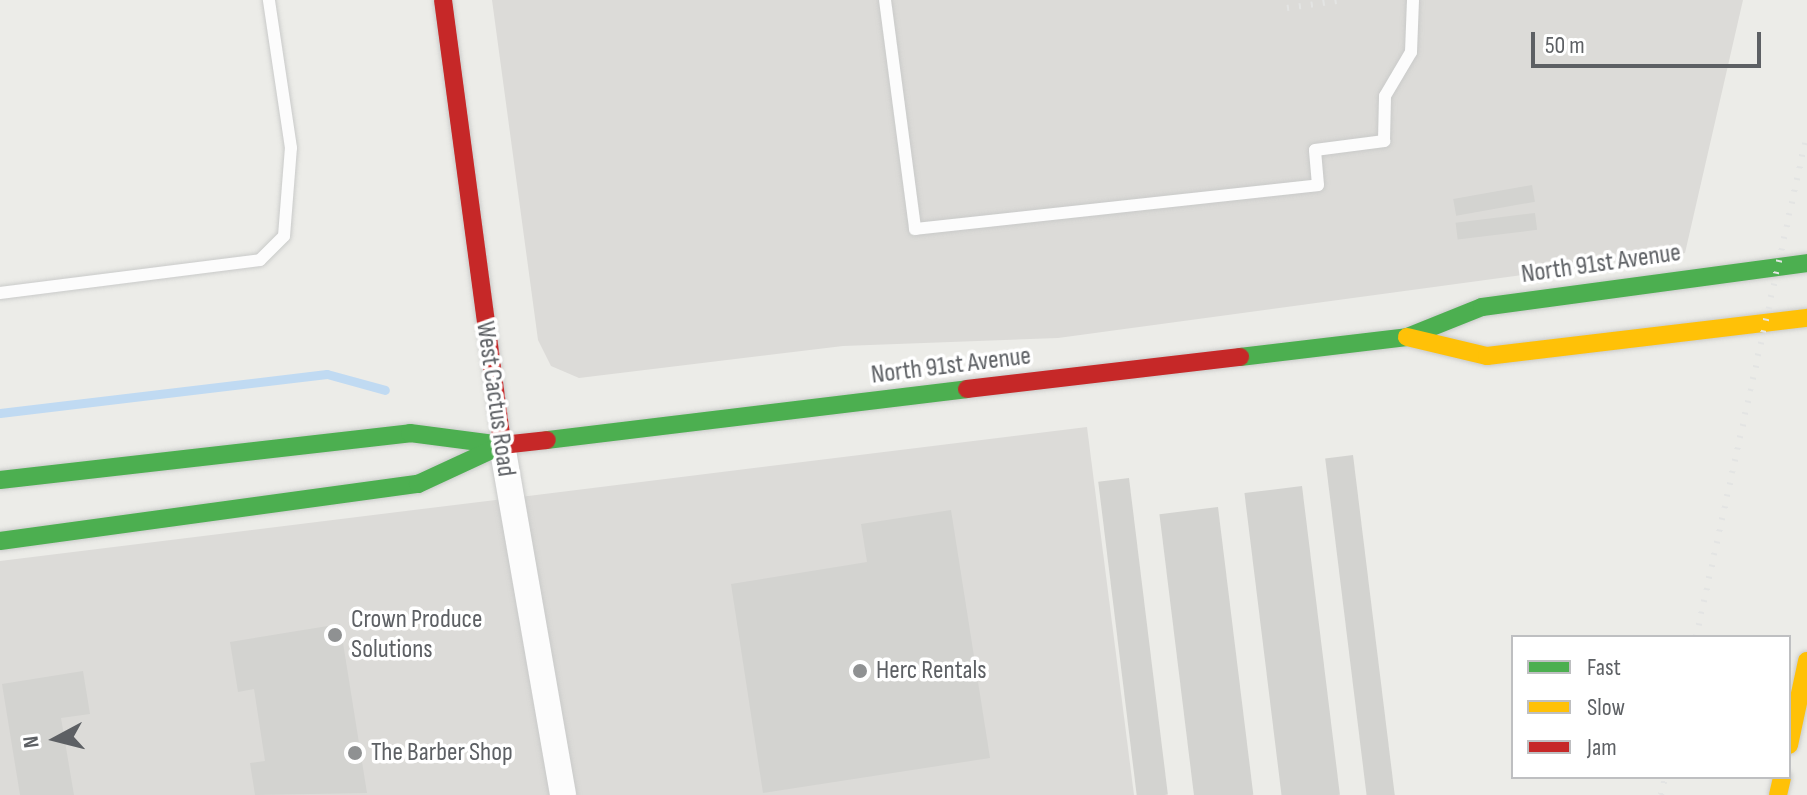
<!DOCTYPE html>
<html>
<head>
<meta charset="utf-8">
<style>
	body { margin:0 }
	#map { position:relative; width:1807px; height:795px; overflow:hidden; background:#ecece8; font-family:"Sofia Sans Condensed",sans-serif }
	div>[style] { position:absolute }
	[style*='--x'] { left:calc(var(--x)*1px); top:calc(var(--y)*1px); width:calc(var(--w)*1px); rotate:calc(var(--a)*1deg) }
	.industrial>* { inset:0; background:#dcdbd8 }
	.stream>* { height:9px; margin:-4.5px; padding:0 4.5px; transform-origin:4.5px; border-radius:4.5px; background:#c0daf2 }
	.building>* { inset:0; background:#d3d3d0; transform-origin:0 0 }
	.roads { filter:drop-shadow(0 0 2px #c9cac9) drop-shadow(0 0 2px #c9cac9) }
	.lane>* { height:12px; margin:-6px; padding:0 6px; transform-origin:6px; border-radius:6px; background:#fcfcfc }
	.street>* { height:26px; margin:-13px; padding:0 13px; transform-origin:13px; border-radius:13px; background:#fcfcfc }
	.fast>* { height:18px; margin:-9px; padding:0 9px; transform-origin:9px; border-radius:9px; background:#4caf50 }
	.slow>* { height:18px; margin:-9px; padding:0 9px; transform-origin:9px; border-radius:9px; background:#ffc107 }
	.jam>* { height:18px; margin:-9px; padding:0 9px; transform-origin:9px; border-radius:9px; background:#c62828 }
	.rail>* { height:6px; margin-top:-3px; transform-origin:0; background:repeating-linear-gradient(90deg,#e3e4e3 0 2px,transparent 0 12px) }
	.dots>* { width:22px; height:22px; translate:-50% -50%; box-sizing:border-box; border:4px solid #fff; border-radius:50% }
	span { translate:-50% -50%; white-space:nowrap; text-align:center; line-height:1.15; -webkit-text-stroke:7px #fff; paint-order:stroke }
	.street-label { font-size:26px; color:#5d6064 }
	.poi-label { font-size:26px; color:#5d6064 }
	.left { translate:0 -50%; text-align:left }
	.legend { position:absolute; left:1511px; top:635px; width:280px; height:144px; box-sizing:border-box; background:#fff; border:2px solid #bebfc1; margin:0; padding:10px 14px; list-style:none; font-size:24px; color:#5d6064 }
	.legend li { display:flex; align-items:center; gap:16px; height:40px }
	.legend b { width:40px; border:2px solid #bebfc1 }
	.north { position:absolute; left:16px; top:699px; width:80px; height:80px; -webkit-text-stroke:6px #fff; paint-order:stroke; rotate:263deg; font-size:22px; font-weight:700; line-height:32px; text-align:center; color:#5d6064 }
	.north::after { content:''; display:block; margin:auto; width:28px; height:36px; background:#5d6064; clip-path:polygon(50% 0,100% 100%,50% 72%,0 100%) }
	.scale { position:absolute; left:1531px; top:32px; width:230px; height:36px; box-sizing:border-box; border:4px solid #5d6064; border-top:0; padding-left:10px; font-size:24px; line-height:28px; white-space:nowrap; color:#5d6064; -webkit-text-stroke:6px #fff; paint-order:stroke }
</style>
</head>
<body>
<div id="map">
	<div class="industrial">
		<i style="clip-path:polygon(492px 0,1743px 0,1685px 253px,1058px 338px,843px 346px,579px 378px,551px 366px,538px 340px)"></i>
		<i style="clip-path:polygon(1087px 427px,1134px 795px,0 795px,0 561px)"></i>
	</div>
	<div class="stream">
		<i style="--x:0;--y:413;--w:329;--a:-6.8"></i>
		<i style="--x:327;--y:374;--w:60;--a:15.4"></i>
	</div>
	<div class="building">
		<i style="left:1532px;top:185px;width:17px;height:80px;rotate:80deg"></i>
		<i style="left:1535px;top:213px;width:17px;height:80px;rotate:83deg"></i>
		<i style="left:1353px;top:455px;width:343px;height:28px;rotate:83deg"></i>
		<i style="left:1129px;top:478px;width:319px;height:31px;rotate:83deg"></i>
		<i style="left:1302px;top:486px;width:311px;height:58px;rotate:83deg"></i>
		<i style="left:1218px;top:507px;width:290px;height:59px;rotate:83deg"></i>
		<i style="clip-path:polygon(951px 510px,990px 758px,763px 793px,731px 584px,867px 562px,861px 524px)"></i>
		<i style="clip-path:polygon(340px 624px,367px 793px,255px 795px,250px 763px,265px 761px,254px 689px,238px 692px,230px 642px)"></i>
		<i style="clip-path:polygon(83px 671px,90px 714px,61px 718px,74px 795px,20px 795px,2px 684px)"></i>
	</div>
	<div class="roads">
		<div class="lane">
			<i style="--x:885;--y:0;--w:231;--a:82.5"></i>
			<i style="--x:915;--y:229;--w:405;--a:-6.2"></i>
			<i style="--x:1318;--y:185;--w:35;--a:-95"></i>
			<i style="--x:1315;--y:150;--w:70;--a:-7.4"></i>
			<i style="--x:1384;--y:141;--w:45;--a:-88.7"></i>
			<i style="--x:1385;--y:96;--w:51;--a:-59.4"></i>
			<i style="--x:1411;--y:52;--w:52;--a:-87.8"></i>
			<i style="--x:0;--y:293;--w:262;--a:-7.2"></i>
			<i style="--x:260;--y:260;--w:34;--a:-45"></i>
			<i style="--x:284;--y:236;--w:88;--a:-85.5"></i>
			<i style="--x:291;--y:148;--w:150;--a:-98.5"></i>
		</div>
		<div class="street">
			<i style="--x:502;--y:445;--w:355;--a:80.1"></i>
		</div>
		<div class="fast">
			<i style="--x:1240;--y:357;--w:168;--a:-6.8"></i>
			<i style="--x:1407;--y:337;--w:81;--a:-21.8"></i>
			<i style="--x:1482;--y:307;--w:328;--a:-7.7"></i>
			<i style="--x:547;--y:440;--w:423;--a:-6.9"></i>
			<i style="--x:0;--y:480;--w:413;--a:-6.5"></i>
			<i style="--x:410;--y:433;--w:93;--a:7.4"></i>
			<i style="--x:0;--y:541;--w:422;--a:-7.8"></i>
			<i style="--x:418;--y:484;--w:93;--a:-24.9"></i>
		</div>
		<div class="slow">
			<i style="--x:1407;--y:337;--w:82;--a:13.4"></i>
			<i style="--x:1487;--y:356;--w:322;--a:-6.8"></i>
			<i style="--x:1789;--y:745;--w:86;--a:-77.9"></i>
			<i style="--x:1778;--y:795;--w:18;--a:-77"></i>
		</div>
		<div class="jam">
			<i style="--x:443;--y:0;--w:449;--a:82.4"></i>
			<i style="--x:502;--y:445;--w:45;--a:-6.3"></i>
			<i style="--x:967;--y:389;--w:275;--a:-6.7"></i>
		</div>
	</div>
	<div class="rail">
		<i style="--x:1287;--y:8;--w:59;--a:-7.9"></i>
		<i style="--x:1696;--y:637;--w:515;--a:-77.56"></i>
		<i style="--x:1661;--y:795;--w:18;--a:-77"></i>
	</div>
	<div class="dots">
		<i style="left:335px;top:635px;background:#8f9192"></i>
		<i style="left:860px;top:671px;background:#8f9192"></i>
		<i style="left:355px;top:753px;background:#8f9192"></i>
	</div>
	<div class="street-label">
		<span style="left:1601px;top:264px;rotate:-8deg">North 91st Avenue</span>
		<span style="left:951px;top:366px;rotate:-7deg">North 91st Avenue</span>
		<span style="left:495px;top:399px;rotate:82deg">West Cactus Road</span>
	</div>
	<div class="poi-label">
		<span class="left" style="left:351px;top:635px">Crown Produce<br>Solutions</span>
		<span class="left" style="left:876px;top:671px">Herc Rentals</span>
		<span class="left" style="left:371px;top:753px">The Barber Shop</span>
	</div>
	<ul class="legend">
	<li><b style="height:10px;background:#4caf50"></b>Fast</li>
	<li><b style="height:10px;background:#ffc107"></b>Slow</li>
	<li><b style="height:10px;background:#c62828"></b>Jam</li>
	</ul>
	<div class="north">N</div>
	<div class="scale">50 m</div>
</div>
</body>
</html>
